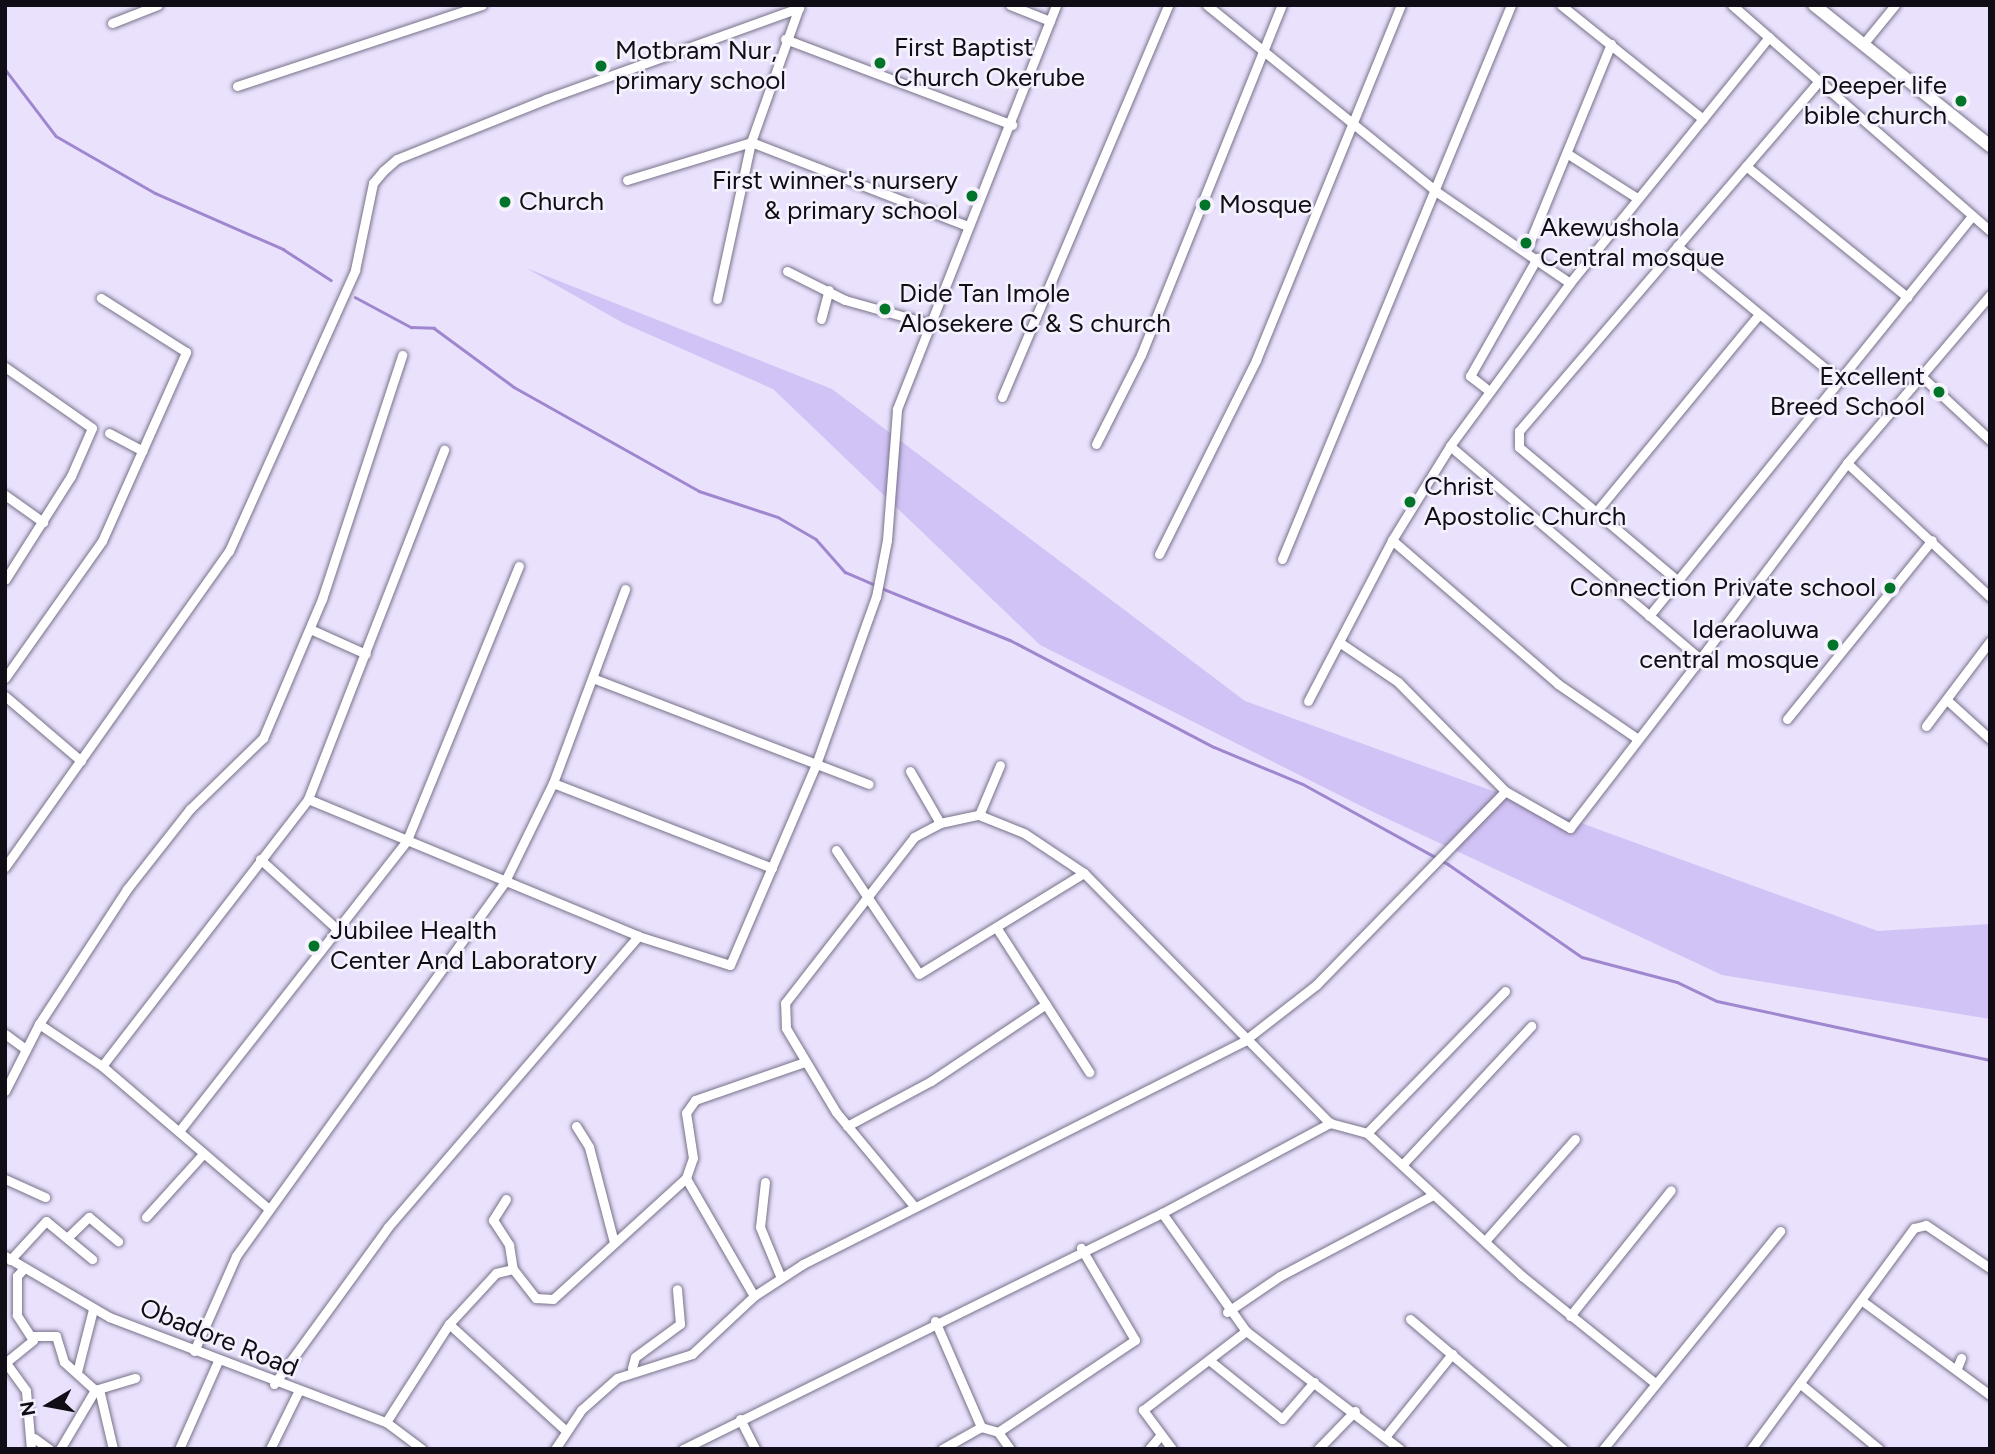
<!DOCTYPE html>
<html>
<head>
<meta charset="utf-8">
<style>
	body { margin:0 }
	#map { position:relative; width:1995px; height:1454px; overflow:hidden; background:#eae2fd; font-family:Figtree,sans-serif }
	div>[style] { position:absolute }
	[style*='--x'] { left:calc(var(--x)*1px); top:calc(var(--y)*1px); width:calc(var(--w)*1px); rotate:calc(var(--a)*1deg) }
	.green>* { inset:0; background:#d2c3f6 }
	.stream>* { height:2.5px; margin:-1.25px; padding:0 1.25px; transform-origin:1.25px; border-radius:1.25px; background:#9f87cf }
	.roads { filter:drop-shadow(0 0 2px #787189) drop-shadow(0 0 2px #787189) }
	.street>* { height:9px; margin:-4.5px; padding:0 4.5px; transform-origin:4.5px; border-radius:4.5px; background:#fff }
	.secondary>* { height:12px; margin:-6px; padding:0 6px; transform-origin:6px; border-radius:6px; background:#fff }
	.dots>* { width:19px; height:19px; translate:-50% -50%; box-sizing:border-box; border:4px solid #f5f2fd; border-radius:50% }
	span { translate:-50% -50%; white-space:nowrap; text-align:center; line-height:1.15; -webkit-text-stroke:5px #f5f2fd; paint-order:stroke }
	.poi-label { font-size:26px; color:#100d16 }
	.left { translate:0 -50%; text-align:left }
	.right { translate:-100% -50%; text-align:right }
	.street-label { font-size:26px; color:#100d16 }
	.frame { position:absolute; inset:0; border:7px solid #100d16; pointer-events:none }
	.north { position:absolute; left:14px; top:1370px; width:70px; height:70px; -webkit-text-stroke:5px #f5f2fd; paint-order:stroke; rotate:260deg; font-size:19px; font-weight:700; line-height:28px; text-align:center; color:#100d16 }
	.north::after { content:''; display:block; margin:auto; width:24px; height:32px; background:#100d16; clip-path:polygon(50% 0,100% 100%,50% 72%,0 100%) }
</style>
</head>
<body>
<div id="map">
	<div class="green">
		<i style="clip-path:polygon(526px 268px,832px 389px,1245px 701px,1878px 931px,1990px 924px,1990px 1019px,1722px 975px,1371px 811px,1040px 645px,773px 389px,623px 323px)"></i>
	</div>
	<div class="stream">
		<i style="--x:5;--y:69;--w:84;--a:52.7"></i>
		<i style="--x:56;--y:136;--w:114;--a:29.9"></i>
		<i style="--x:155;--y:193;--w:140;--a:23.6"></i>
		<i style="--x:283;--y:249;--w:57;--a:32.9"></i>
		<i style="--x:355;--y:297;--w:64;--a:28.2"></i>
		<i style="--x:411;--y:327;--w:23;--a:2"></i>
		<i style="--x:434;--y:328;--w:99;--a:36.4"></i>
		<i style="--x:514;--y:387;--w:212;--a:29.3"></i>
		<i style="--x:699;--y:491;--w:83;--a:18.2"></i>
		<i style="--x:778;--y:517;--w:44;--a:30.1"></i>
		<i style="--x:816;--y:539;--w:44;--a:48.7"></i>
		<i style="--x:845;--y:572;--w:33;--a:23"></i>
		<i style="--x:881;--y:588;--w:139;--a:22"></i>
		<i style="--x:1010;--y:640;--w:230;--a:27.7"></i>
		<i style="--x:1214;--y:747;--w:96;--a:22.6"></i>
		<i style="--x:1303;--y:784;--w:166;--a:28.9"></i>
		<i style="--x:1448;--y:864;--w:163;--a:34.8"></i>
		<i style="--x:1582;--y:957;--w:98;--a:14.7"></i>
		<i style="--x:1677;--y:982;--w:44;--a:25.4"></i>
		<i style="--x:1717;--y:1001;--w:279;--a:12.2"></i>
	</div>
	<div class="roads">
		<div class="street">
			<i style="--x:1010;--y:5;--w:43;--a:21.8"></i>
			<i style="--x:1207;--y:5;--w:296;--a:39.1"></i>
			<i style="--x:1437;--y:192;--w:161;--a:34.4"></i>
			<i style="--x:1561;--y:5;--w:182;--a:38.8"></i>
			<i style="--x:1732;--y:5;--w:343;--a:41.2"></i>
			<i style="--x:112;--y:23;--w:49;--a:-21.4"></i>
			<i style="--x:1769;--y:37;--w:316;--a:129"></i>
			<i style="--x:1570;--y:283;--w:202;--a:126.4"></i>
			<i style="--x:1450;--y:446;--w:328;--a:40.4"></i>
			<i style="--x:1700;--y:659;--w:245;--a:-53.1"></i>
			<i style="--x:1847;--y:463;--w:221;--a:-49.6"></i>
			<i style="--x:785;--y:39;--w:243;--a:20.7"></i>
			<i style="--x:1864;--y:43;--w:49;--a:-50.8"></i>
			<i style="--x:237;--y:86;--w:258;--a:-18.3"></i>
			<i style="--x:1568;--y:154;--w:82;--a:32.5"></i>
			<i style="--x:1746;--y:166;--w:208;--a:39.1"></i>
			<i style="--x:627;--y:180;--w:130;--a:-17"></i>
			<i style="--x:751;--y:142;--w:233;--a:21.2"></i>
			<i style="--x:1677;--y:246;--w:212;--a:39.5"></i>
			<i style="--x:1526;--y:251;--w:224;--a:-67.7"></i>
			<i style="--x:787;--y:271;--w:65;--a:26.6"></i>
			<i style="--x:845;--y:300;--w:85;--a:15.7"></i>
			<i style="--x:717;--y:299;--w:161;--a:-77.8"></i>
			<i style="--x:751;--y:142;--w:143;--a:-70.4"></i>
			<i style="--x:821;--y:319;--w:30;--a:-75"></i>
			<i style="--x:5;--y:367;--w:106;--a:35"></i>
			<i style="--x:92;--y:428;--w:52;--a:113.6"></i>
			<i style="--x:71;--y:476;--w:123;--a:122.4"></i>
			<i style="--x:1920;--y:375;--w:96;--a:42.9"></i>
			<i style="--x:1488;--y:390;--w:23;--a:-142"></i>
			<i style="--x:1470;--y:376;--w:136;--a:-60.4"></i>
			<i style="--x:1002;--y:397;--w:426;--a:-67"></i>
			<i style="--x:109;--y:433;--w:38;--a:28"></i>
			<i style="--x:1096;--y:444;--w:100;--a:-63.2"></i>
			<i style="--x:1141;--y:355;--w:377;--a:-68.1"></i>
			<i style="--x:1847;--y:463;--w:196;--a:43.1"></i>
			<i style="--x:5;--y:495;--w:47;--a:35.4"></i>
			<i style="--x:1596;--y:512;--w:253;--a:-50.5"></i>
			<i style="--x:1392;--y:540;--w:220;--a:40.9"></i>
			<i style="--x:1558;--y:684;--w:97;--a:34.5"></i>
			<i style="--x:1159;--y:554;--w:217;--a:-63.4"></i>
			<i style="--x:1256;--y:360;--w:383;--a:-67.8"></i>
			<i style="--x:1282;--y:559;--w:599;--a:-67.54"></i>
			<i style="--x:1678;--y:581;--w:208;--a:-139.9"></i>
			<i style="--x:1519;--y:447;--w:16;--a:-90"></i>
			<i style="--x:1519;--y:431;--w:457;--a:-49.4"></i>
			<i style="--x:1649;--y:616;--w:514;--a:-51.08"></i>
			<i style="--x:310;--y:629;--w:61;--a:24.1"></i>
			<i style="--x:1339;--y:642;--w:71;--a:34.1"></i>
			<i style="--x:1398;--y:682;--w:153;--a:45.5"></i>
			<i style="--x:5;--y:678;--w:168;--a:-54.7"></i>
			<i style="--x:102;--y:541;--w:207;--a:-66"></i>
			<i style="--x:186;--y:352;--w:101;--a:-147.6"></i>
			<i style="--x:595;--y:679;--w:293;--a:21"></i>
			<i style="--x:5;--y:696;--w:100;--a:40.5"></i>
			<i style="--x:1947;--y:700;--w:58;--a:42.2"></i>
			<i style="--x:1308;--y:701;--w:182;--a:-62.4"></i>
			<i style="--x:1392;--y:540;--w:110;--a:-58.3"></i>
			<i style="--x:1787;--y:719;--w:230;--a:-51"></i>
			<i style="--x:1926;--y:726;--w:106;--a:-53"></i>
			<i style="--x:910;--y:771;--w:60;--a:60"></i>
			<i style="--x:553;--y:783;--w:235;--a:21.2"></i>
			<i style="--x:308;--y:799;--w:357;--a:22.5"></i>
			<i style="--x:638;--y:936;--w:96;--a:17.5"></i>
			<i style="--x:730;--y:965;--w:215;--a:-66.8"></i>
			<i style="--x:815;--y:767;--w:181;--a:-70.3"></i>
			<i style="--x:876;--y:597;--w:58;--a:-79.1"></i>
			<i style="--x:887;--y:540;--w:131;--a:-85.6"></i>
			<i style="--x:897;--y:409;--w:434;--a:-68.5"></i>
			<i style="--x:979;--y:815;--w:54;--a:-67.2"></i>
			<i style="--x:836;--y:850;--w:149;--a:56.2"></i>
			<i style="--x:919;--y:974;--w:193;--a:-31.5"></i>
			<i style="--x:260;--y:859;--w:104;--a:42.3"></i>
			<i style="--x:5;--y:867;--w:387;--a:-54.7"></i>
			<i style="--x:229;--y:551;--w:308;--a:-65.8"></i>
			<i style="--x:355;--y:270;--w:89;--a:-78.3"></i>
			<i style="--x:373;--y:183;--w:16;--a:-50"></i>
			<i style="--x:383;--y:171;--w:18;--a:-41"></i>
			<i style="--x:397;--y:159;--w:161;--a:-21.9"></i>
			<i style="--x:546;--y:99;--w:269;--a:-19.8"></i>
			<i style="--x:998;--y:930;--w:169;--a:57.3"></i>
			<i style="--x:39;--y:1024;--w:76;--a:33.7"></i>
			<i style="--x:102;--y:1066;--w:220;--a:40.6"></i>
			<i style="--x:5;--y:1034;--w:26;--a:36"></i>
			<i style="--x:102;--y:1066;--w:337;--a:-52.3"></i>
			<i style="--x:308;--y:799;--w:375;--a:-68.7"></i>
			<i style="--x:5;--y:1091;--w:75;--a:-63.1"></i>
			<i style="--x:39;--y:1024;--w:161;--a:-56.9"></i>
			<i style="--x:127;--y:889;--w:102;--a:-51.8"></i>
			<i style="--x:190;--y:809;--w:102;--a:-44.2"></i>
			<i style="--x:263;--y:738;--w:151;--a:-67"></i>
			<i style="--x:322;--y:599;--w:257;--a:-71.8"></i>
			<i style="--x:576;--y:1126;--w:25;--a:58"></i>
			<i style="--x:589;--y:1147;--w:98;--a:75.3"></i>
			<i style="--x:847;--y:1126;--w:95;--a:-28.2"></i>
			<i style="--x:931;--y:1081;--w:138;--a:-33.8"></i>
			<i style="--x:180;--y:1130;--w:368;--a:-51.9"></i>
			<i style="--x:407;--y:840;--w:296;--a:-67.8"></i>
			<i style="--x:1367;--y:1133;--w:198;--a:-45.8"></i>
			<i style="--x:1402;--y:1165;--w:190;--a:-47.1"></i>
			<i style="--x:5;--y:1179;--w:44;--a:24.2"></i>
			<i style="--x:765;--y:1182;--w:45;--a:96.3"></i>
			<i style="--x:760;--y:1227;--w:55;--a:67.6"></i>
			<i style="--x:506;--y:1199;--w:25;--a:122"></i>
			<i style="--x:493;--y:1220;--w:30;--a:57"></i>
			<i style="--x:509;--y:1245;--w:24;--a:81"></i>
			<i style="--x:914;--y:1206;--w:122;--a:-129.7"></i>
			<i style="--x:836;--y:1112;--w:98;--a:-120.8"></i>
			<i style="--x:786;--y:1028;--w:25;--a:-92"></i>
			<i style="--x:785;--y:1003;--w:210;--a:-52.1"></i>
			<i style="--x:914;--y:837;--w:30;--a:-28"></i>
			<i style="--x:940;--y:823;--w:40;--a:-12"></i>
			<i style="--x:979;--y:815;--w:48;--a:21.8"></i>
			<i style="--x:1024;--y:833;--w:72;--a:33.7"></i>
			<i style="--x:1084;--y:873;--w:351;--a:45.5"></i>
			<i style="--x:1330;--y:1123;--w:38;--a:15"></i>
			<i style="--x:1367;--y:1133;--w:211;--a:42.7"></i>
			<i style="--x:1522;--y:1276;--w:171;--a:38.8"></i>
			<i style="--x:1162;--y:1213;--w:145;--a:54.6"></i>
			<i style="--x:1246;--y:1331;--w:194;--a:37.5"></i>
			<i style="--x:146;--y:1217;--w:85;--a:-47.9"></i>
			<i style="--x:68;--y:1237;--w:29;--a:-44"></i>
			<i style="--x:89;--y:1217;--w:38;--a:40"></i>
			<i style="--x:1485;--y:1241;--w:136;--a:-48.6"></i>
			<i style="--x:5;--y:1256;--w:121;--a:30.4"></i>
			<i style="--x:109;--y:1317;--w:296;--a:20.8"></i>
			<i style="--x:386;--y:1422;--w:45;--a:36.9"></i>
			<i style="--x:10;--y:1260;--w:53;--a:-47.3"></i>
			<i style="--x:46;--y:1221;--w:60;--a:39.6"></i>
			<i style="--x:754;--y:1296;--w:136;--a:-120"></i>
			<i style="--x:686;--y:1178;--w:21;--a:-71"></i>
			<i style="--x:693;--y:1158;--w:46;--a:-98.8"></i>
			<i style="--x:686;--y:1113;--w:16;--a:-55"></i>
			<i style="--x:695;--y:1100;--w:116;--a:-19.1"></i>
			<i style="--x:1865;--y:1303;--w:155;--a:36.4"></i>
			<i style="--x:1227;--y:1312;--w:64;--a:-34.2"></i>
			<i style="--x:1280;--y:1276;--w:171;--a:-27.9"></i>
			<i style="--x:1570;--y:1316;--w:161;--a:-51.3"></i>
			<i style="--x:1410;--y:1319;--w:201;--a:40.4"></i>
			<i style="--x:935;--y:1321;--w:116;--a:66.5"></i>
			<i style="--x:449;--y:1324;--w:159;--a:42.4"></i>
			<i style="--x:33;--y:1336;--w:23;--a:0"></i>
			<i style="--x:56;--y:1336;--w:27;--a:73"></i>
			<i style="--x:64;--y:1362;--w:42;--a:42.1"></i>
			<i style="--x:95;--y:1390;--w:42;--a:-16.7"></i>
			<i style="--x:194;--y:1351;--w:104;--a:-66.1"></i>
			<i style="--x:236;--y:1256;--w:459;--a:-54.3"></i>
			<i style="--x:504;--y:883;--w:111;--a:-63.9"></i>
			<i style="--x:553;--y:783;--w:207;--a:-69.6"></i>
			<i style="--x:1209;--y:1360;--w:94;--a:38.9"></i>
			<i style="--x:1282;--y:1419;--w:49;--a:-49.1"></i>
			<i style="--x:5;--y:1363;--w:36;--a:-39"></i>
			<i style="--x:33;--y:1340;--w:30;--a:-123"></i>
			<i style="--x:17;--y:1315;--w:39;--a:-90"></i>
			<i style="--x:17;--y:1276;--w:9;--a:-49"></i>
			<i style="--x:6;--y:1363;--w:34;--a:54"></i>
			<i style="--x:26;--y:1391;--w:58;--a:85.1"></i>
			<i style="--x:632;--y:1368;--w:11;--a:-75"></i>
			<i style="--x:635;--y:1357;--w:56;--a:-36.3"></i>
			<i style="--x:680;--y:1324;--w:35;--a:-95"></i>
			<i style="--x:1957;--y:1368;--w:11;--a:-68"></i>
			<i style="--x:77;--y:1372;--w:65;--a:-75.7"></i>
			<i style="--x:274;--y:1384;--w:194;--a:-54"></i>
			<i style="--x:388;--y:1227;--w:384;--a:-49.3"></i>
			<i style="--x:1803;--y:1386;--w:99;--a:39.7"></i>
			<i style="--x:99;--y:1389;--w:62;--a:76.9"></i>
			<i style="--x:740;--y:1419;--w:34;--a:63"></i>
			<i style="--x:386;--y:1422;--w:117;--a:-57.3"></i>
			<i style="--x:449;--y:1324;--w:69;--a:-47.3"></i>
			<i style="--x:496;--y:1273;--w:17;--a:-13"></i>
			<i style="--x:513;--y:1269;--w:37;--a:52"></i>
			<i style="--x:536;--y:1298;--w:17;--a:3"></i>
			<i style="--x:553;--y:1299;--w:180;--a:-42.3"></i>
			<i style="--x:998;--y:1432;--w:165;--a:-33.9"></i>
			<i style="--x:1135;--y:1340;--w:107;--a:-120.4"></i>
			<i style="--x:1385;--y:1437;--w:107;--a:-51.1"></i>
			<i style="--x:34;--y:1438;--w:19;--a:36"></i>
			<i style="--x:60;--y:1449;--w:69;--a:-59.3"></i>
			<i style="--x:179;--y:1449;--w:96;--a:-66.1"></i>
			<i style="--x:270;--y:1449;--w:64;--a:-63.8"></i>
			<i style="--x:555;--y:1449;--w:47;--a:-56.3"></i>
			<i style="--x:581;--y:1410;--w:48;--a:-41.6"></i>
			<i style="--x:617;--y:1378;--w:79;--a:-17.7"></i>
			<i style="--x:692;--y:1354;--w:85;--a:-43.1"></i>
			<i style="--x:754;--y:1296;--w:59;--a:-33.1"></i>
			<i style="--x:803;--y:1264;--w:494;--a:-26.8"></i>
			<i style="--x:1244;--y:1041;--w:91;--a:-37.9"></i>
			<i style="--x:1316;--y:985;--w:271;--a:-45.7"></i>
			<i style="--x:1505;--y:791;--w:75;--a:29.6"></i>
			<i style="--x:1570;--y:828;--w:213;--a:-52.4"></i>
			<i style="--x:683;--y:1449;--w:534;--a:-26.23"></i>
			<i style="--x:1162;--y:1213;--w:191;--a:-28.2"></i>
			<i style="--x:942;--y:1449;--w:45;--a:-29.4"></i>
			<i style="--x:981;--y:1427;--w:18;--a:16"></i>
			<i style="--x:998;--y:1432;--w:21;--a:55"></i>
			<i style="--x:1149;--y:1449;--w:17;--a:-50"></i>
			<i style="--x:1172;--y:1449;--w:49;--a:-126.6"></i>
			<i style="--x:1143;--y:1410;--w:130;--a:-37.5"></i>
			<i style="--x:1318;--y:1449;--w:53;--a:-45.8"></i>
			<i style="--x:1603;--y:1449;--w:281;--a:-50.9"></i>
			<i style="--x:1751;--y:1449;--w:275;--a:-53.6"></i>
			<i style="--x:1914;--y:1228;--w:12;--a:-14"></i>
			<i style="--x:1926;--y:1225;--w:77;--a:33.9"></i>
		</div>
		<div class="secondary">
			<i style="--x:1814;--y:5;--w:226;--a:38.7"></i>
		</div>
	</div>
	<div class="dots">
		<i style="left:880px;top:63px;background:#007428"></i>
		<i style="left:601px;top:66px;background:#007428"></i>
		<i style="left:1961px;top:101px;background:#007428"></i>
		<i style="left:972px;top:196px;background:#007428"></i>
		<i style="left:505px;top:202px;background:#007428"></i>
		<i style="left:1205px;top:205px;background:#007428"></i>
		<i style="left:1526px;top:243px;background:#007428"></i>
		<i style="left:885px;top:309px;background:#007428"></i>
		<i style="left:1939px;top:392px;background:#007428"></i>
		<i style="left:1410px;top:502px;background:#007428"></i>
		<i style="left:1890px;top:588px;background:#007428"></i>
		<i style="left:1833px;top:645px;background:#007428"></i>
		<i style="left:314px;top:946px;background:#007428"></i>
	</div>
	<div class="poi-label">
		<span class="left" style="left:894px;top:63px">First Baptist<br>Church Okerube</span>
		<span class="left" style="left:615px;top:66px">Motbram Nur,<br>primary school</span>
		<span class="right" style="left:1947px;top:101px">Deeper life<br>bible church</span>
		<span class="right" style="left:958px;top:196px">First winner's nursery<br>&amp; primary school</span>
		<span class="left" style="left:519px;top:202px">Church</span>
		<span class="left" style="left:1219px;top:205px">Mosque</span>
		<span class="left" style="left:1540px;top:243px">Akewushola<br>Central mosque</span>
		<span class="left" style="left:899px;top:309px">Dide Tan Imole<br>Alosekere C &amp; S church</span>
		<span class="right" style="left:1925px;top:392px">Excellent<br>Breed School</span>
		<span class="left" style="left:1424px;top:502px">Christ<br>Apostolic Church</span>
		<span class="right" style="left:1876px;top:588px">Connection Private school</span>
		<span class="right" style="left:1819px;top:645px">Ideraoluwa<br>central mosque</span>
		<span class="left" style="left:330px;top:946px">Jubilee Health<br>Center And Laboratory</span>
	</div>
	<div class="street-label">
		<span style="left:219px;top:1338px;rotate:22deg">Obadore Road</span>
	</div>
	<div class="frame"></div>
	<div class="north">N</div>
</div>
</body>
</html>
